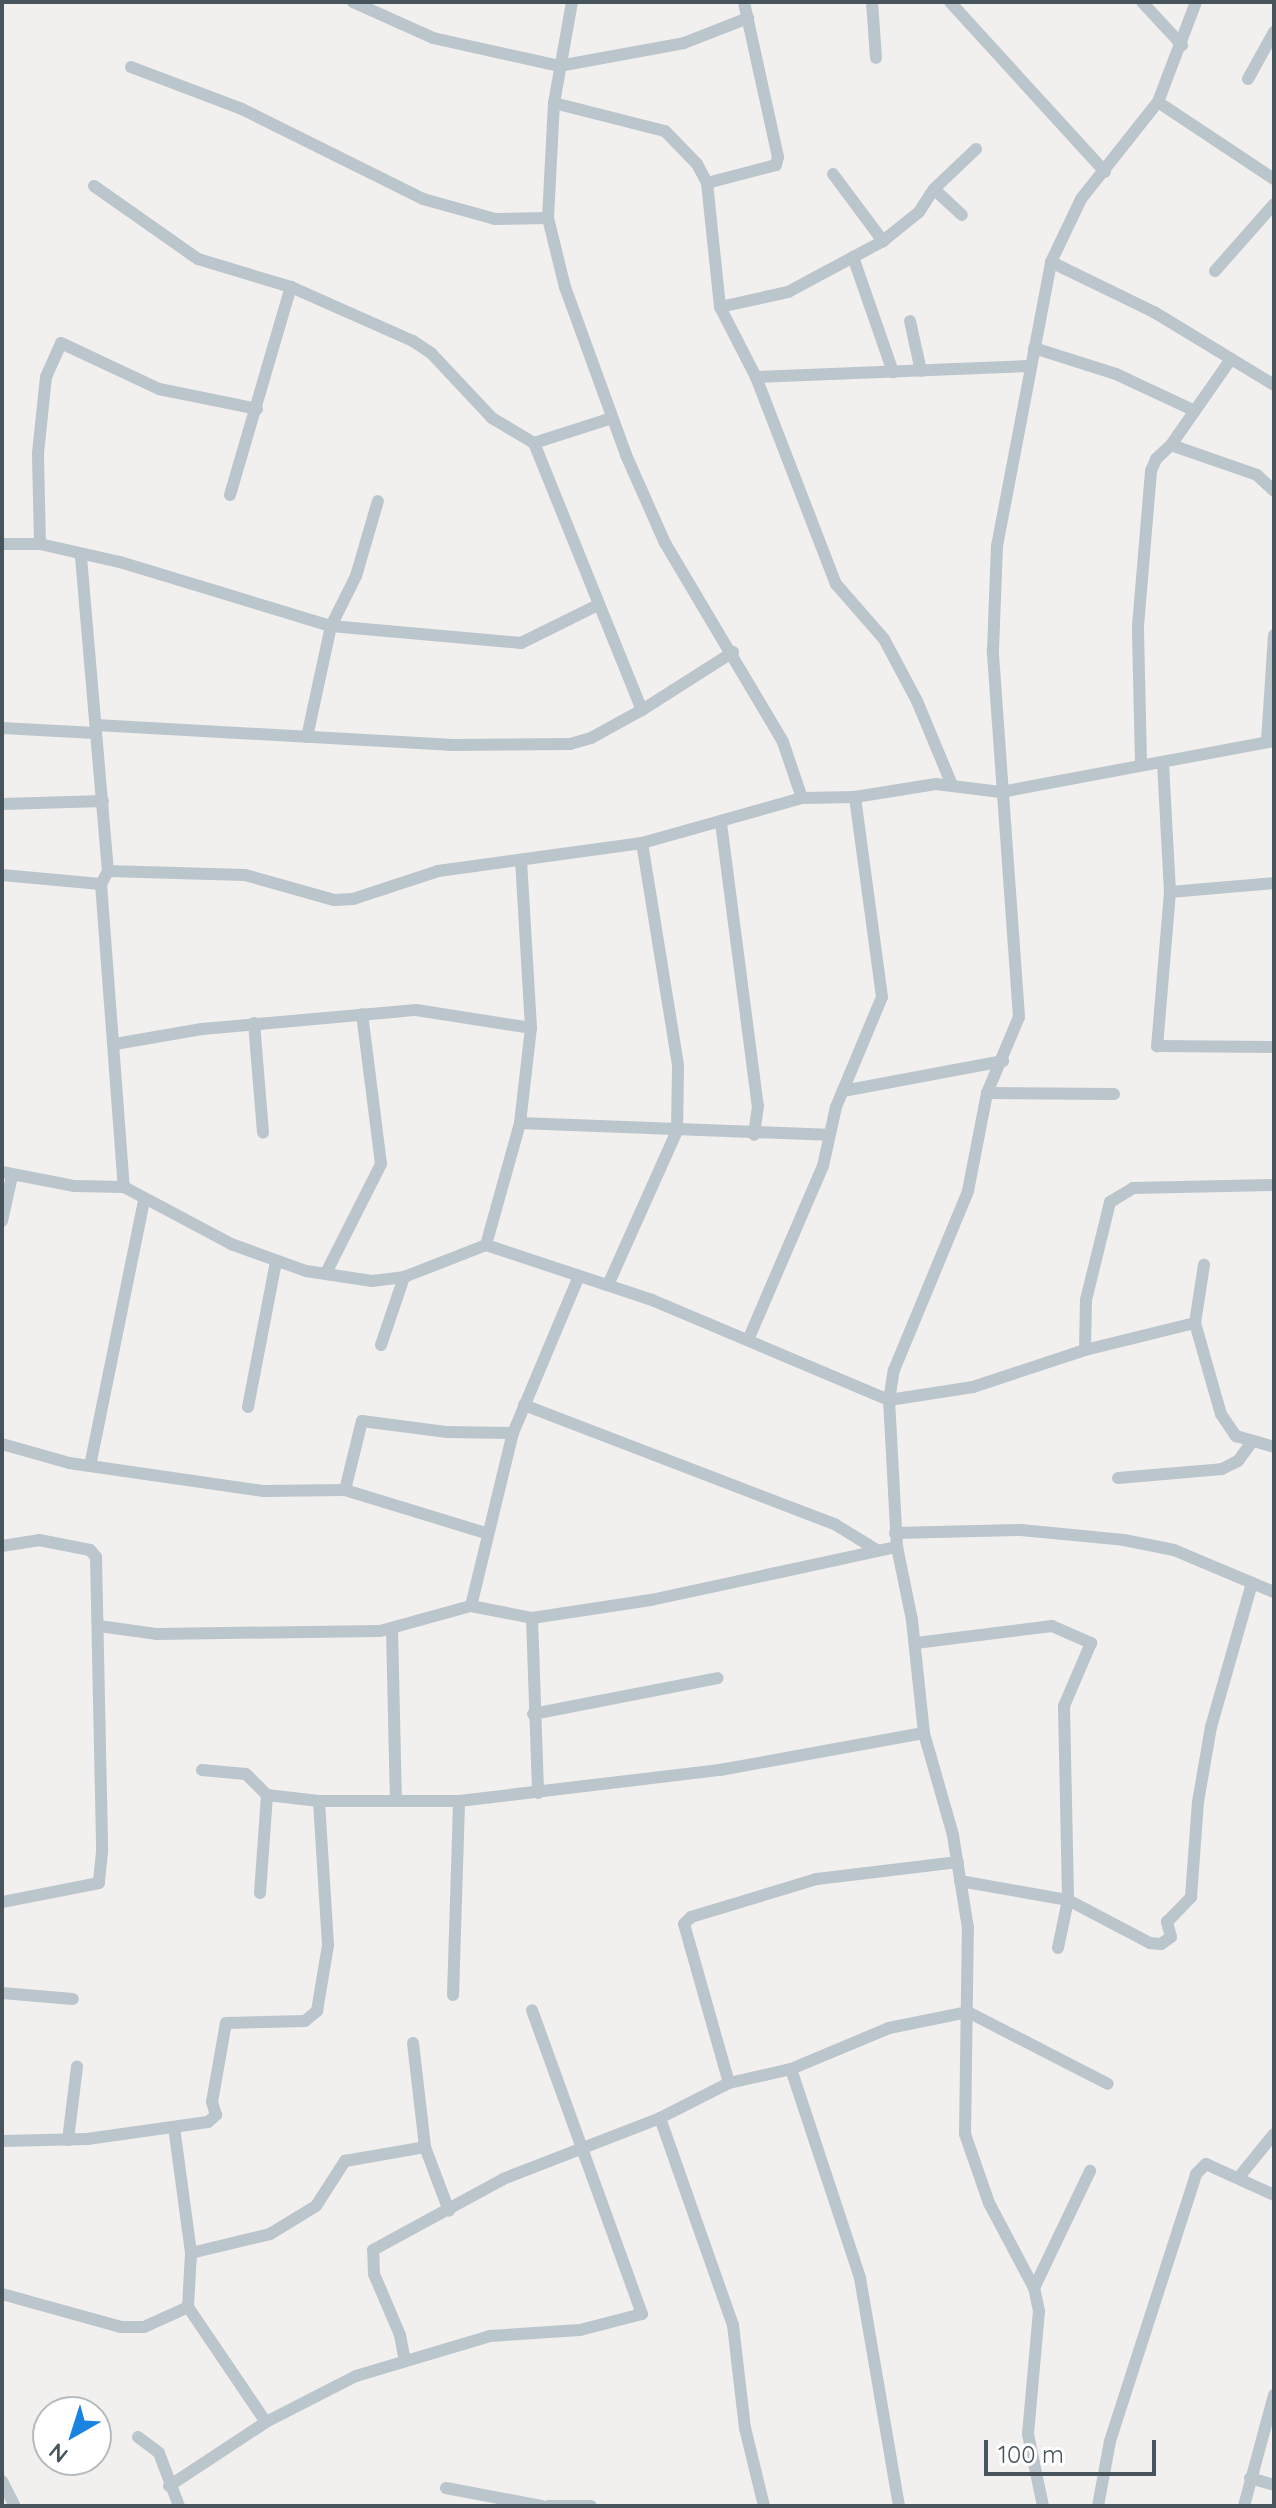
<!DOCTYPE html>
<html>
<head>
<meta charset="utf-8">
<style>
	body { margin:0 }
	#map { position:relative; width:1276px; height:2508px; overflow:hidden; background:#f2efef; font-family:Quicksand,sans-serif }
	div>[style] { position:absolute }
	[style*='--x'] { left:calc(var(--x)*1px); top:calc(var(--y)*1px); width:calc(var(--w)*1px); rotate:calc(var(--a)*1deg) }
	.street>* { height:12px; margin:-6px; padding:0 6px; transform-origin:6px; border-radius:6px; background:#bbc5cc }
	span { translate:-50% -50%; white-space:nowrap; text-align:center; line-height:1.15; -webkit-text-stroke:7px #fff; paint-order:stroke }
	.frame { position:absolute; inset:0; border:4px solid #47545c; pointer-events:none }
	.north { position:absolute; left:32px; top:2396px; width:80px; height:80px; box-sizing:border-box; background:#fff; border:2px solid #b5bbbe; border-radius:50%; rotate:219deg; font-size:22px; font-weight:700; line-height:32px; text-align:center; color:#47545c }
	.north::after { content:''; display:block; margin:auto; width:28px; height:36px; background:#1b84e0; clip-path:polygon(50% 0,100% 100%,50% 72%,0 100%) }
	.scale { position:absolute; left:984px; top:2440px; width:172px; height:36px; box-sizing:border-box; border:4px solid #47545c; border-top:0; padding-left:10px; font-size:24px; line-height:28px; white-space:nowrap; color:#47545c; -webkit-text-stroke:6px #fff; paint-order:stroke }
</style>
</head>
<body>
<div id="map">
	<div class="street">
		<i style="--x:353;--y:2;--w:88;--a:24.2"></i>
		<i style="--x:433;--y:38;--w:129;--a:12.5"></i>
		<i style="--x:559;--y:66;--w:127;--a:-10.4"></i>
		<i style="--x:684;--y:43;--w:69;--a:-21.3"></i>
		<i style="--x:572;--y:2;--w:103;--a:100.1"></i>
		<i style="--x:554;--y:103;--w:115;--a:93"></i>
		<i style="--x:548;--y:218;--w:71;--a:76.2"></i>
		<i style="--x:565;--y:287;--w:179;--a:70"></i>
		<i style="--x:626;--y:455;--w:96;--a:66.1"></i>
		<i style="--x:665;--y:543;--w:231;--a:59.3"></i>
		<i style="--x:783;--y:742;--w:59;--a:71.3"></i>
		<i style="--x:872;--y:2;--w:56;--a:85.9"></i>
		<i style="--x:950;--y:2;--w:230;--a:47.6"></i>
		<i style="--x:1142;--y:2;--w:59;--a:47.1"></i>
		<i style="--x:131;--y:67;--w:119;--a:20.7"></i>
		<i style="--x:242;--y:109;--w:202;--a:26.4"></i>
		<i style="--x:423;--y:199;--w:75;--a:15.5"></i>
		<i style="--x:495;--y:219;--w:53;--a:-1.1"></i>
		<i style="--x:1248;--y:79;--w:54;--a:-61"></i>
		<i style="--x:1158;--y:102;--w:139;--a:33.6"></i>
		<i style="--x:554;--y:103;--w:114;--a:14.2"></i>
		<i style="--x:665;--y:131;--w:46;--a:45.9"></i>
		<i style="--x:697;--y:164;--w:21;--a:62"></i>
		<i style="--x:707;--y:183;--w:125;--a:84"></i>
		<i style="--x:720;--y:307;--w:79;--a:62.8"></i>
		<i style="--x:756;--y:377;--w:222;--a:68.9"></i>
		<i style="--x:836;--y:584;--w:73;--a:48.9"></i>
		<i style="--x:884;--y:639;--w:70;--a:62"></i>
		<i style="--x:917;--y:701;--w:91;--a:67.4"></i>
		<i style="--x:833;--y:174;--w:84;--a:53.3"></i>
		<i style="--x:707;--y:183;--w:71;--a:-14.6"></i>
		<i style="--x:776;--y:165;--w:8;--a:-76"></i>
		<i style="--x:778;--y:157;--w:159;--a:-102.4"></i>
		<i style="--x:94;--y:186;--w:127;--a:35.1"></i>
		<i style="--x:198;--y:259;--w:97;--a:16.8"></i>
		<i style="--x:291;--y:287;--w:133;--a:23.9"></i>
		<i style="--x:413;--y:341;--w:22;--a:34"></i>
		<i style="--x:431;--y:353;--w:89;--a:46.8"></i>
		<i style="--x:492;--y:418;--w:49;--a:30.8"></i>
		<i style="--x:534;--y:443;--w:82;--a:-17.8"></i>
		<i style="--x:934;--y:189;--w:38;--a:43"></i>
		<i style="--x:853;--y:257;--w:122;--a:70.8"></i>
		<i style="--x:1051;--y:262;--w:114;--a:25.9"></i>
		<i style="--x:1154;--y:312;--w:140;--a:31.3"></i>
		<i style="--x:1215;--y:271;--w:89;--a:-48.6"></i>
		<i style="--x:720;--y:307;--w:70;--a:-12.4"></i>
		<i style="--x:788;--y:292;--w:108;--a:-28.2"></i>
		<i style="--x:883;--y:241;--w:46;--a:-38.9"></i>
		<i style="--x:919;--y:212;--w:27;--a:-57"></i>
		<i style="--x:934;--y:189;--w:58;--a:-43.6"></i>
		<i style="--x:910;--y:321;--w:51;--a:77.6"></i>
		<i style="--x:1034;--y:348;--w:86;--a:17.6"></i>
		<i style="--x:1116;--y:374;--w:87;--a:25.1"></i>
		<i style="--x:756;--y:377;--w:273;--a:-2.3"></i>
		<i style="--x:534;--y:443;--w:288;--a:68"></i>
		<i style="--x:1171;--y:445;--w:105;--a:-55.1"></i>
		<i style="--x:230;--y:495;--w:217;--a:-73.7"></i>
		<i style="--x:2;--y:544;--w:38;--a:0"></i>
		<i style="--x:40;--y:544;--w:82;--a:12.7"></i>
		<i style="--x:120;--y:562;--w:220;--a:16.9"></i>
		<i style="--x:331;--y:626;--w:191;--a:5.1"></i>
		<i style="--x:521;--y:643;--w:86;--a:-26.3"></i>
		<i style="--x:40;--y:544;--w:91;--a:-91.3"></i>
		<i style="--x:38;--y:453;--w:76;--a:-84"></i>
		<i style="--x:46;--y:377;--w:37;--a:-66"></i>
		<i style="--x:61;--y:343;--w:108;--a:25.1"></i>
		<i style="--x:159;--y:389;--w:100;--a:11.5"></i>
		<i style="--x:81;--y:557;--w:315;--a:85.1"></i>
		<i style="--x:108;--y:871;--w:15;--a:118"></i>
		<i style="--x:101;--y:884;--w:304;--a:85.7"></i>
		<i style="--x:96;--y:725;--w:354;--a:3.2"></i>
		<i style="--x:449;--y:745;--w:121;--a:-0.5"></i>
		<i style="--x:570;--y:744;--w:22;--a:-16"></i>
		<i style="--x:591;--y:738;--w:58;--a:-28.8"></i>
		<i style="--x:642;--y:710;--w:108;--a:-32.5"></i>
		<i style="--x:2;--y:728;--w:93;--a:3.1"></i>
		<i style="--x:307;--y:737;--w:114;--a:-77.8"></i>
		<i style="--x:331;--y:626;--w:56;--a:-63.4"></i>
		<i style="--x:356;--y:576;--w:78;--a:-73.7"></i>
		<i style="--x:1267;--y:741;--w:106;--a:-86.2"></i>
		<i style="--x:1141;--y:763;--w:137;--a:-91.3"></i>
		<i style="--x:1138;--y:626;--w:156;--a:-85.2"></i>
		<i style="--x:1151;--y:471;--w:13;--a:-67"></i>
		<i style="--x:1156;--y:459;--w:21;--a:-43"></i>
		<i style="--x:1171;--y:445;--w:91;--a:19.2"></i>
		<i style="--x:1257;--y:475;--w:23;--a:43"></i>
		<i style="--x:1163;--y:763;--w:129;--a:86.9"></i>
		<i style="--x:1170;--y:892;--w:155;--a:94.8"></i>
		<i style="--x:1157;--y:1046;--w:117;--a:0.5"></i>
		<i style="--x:2;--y:804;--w:101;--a:-1.7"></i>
		<i style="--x:721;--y:823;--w:285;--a:82.6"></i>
		<i style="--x:758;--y:1106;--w:29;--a:98"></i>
		<i style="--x:108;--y:871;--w:137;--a:1.7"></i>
		<i style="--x:245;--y:875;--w:92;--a:15.7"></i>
		<i style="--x:334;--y:900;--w:19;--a:-3"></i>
		<i style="--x:353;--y:899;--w:89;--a:-18.2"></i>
		<i style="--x:438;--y:871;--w:206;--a:-7.8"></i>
		<i style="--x:642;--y:843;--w:166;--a:-15.7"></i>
		<i style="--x:802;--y:798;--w:53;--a:-1.1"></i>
		<i style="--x:855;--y:797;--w:82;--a:-9.1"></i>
		<i style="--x:936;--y:784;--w:65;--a:7"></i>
		<i style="--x:1001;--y:792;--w:278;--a:-10.6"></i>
		<i style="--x:2;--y:875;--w:99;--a:5.2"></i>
		<i style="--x:1170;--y:892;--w:104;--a:-4.9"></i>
		<i style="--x:254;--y:1023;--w:110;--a:85.3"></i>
		<i style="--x:115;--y:1044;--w:88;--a:-9.8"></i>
		<i style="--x:202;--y:1029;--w:215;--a:-5.1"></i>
		<i style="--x:416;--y:1010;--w:116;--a:8.9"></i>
		<i style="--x:843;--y:1091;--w:163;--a:-10.6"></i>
		<i style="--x:987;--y:1093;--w:127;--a:0.5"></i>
		<i style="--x:520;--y:1123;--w:308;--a:2.2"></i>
		<i style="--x:2;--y:1172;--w:73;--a:11"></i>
		<i style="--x:74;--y:1186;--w:50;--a:1.1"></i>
		<i style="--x:124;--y:1187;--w:121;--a:28"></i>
		<i style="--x:231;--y:1244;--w:80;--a:19.8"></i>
		<i style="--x:306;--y:1271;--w:67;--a:8.6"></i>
		<i style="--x:372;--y:1281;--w:32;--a:-7"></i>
		<i style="--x:404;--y:1277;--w:88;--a:-21.3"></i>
		<i style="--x:486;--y:1245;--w:175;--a:18.3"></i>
		<i style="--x:652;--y:1300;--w:257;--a:22.9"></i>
		<i style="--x:889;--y:1400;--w:85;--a:-8.8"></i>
		<i style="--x:973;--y:1387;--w:118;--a:-18.3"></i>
		<i style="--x:1085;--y:1350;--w:113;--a:-13.8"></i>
		<i style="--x:1195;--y:1323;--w:95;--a:74.1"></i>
		<i style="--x:1221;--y:1414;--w:27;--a:56"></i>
		<i style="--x:1236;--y:1436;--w:40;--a:16"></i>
		<i style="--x:2;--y:1221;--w:46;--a:-77.5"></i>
		<i style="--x:486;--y:1245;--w:127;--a:-74.4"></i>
		<i style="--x:520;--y:1123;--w:96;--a:-83.4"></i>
		<i style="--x:531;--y:1028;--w:167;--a:-93.4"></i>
		<i style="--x:326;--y:1273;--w:122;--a:-63.2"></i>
		<i style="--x:381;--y:1164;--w:151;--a:-97.2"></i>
		<i style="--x:608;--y:1285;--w:169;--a:-65.9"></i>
		<i style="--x:677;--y:1131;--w:66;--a:-89.1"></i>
		<i style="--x:678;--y:1065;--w:225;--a:-99.2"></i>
		<i style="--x:1195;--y:1323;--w:59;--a:-81.2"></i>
		<i style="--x:748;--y:1340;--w:189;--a:-66.7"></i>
		<i style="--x:823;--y:1166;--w:60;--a:-77.6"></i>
		<i style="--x:836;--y:1107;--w:119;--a:-67.3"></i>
		<i style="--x:882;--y:997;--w:202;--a:-97.7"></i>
		<i style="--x:381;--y:1345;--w:72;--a:-71.3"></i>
		<i style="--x:1085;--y:1350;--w:50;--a:-88.9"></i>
		<i style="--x:1086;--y:1300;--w:101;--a:-76.2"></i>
		<i style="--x:1110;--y:1202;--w:27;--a:-31"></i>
		<i style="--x:1133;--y:1188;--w:141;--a:-1.2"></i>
		<i style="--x:524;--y:1405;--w:334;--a:21"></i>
		<i style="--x:836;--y:1525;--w:48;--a:31.4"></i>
		<i style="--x:248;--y:1407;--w:149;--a:-79.1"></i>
		<i style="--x:2;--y:1444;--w:70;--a:15.8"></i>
		<i style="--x:69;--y:1463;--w:197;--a:8.2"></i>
		<i style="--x:264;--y:1491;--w:81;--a:-0.7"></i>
		<i style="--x:345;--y:1490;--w:71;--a:-76.2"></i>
		<i style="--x:362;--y:1421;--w:86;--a:7.4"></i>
		<i style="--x:447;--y:1432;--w:66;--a:0.9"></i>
		<i style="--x:90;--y:1466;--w:271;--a:-78.5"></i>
		<i style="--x:1118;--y:1478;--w:104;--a:-4.9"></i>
		<i style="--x:1222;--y:1469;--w:18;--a:-27"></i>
		<i style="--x:1238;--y:1461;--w:22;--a:-54"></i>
		<i style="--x:345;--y:1490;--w:147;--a:17"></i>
		<i style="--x:895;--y:1533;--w:126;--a:-1.4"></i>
		<i style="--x:1021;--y:1530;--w:103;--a:5.5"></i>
		<i style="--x:1124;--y:1540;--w:51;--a:11.3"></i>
		<i style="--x:1174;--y:1550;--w:108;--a:22.8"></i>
		<i style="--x:2;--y:1546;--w:37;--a:-9"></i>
		<i style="--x:39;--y:1540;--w:52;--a:11.1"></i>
		<i style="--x:90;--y:1550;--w:9;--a:49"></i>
		<i style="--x:96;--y:1557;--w:295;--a:88.8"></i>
		<i style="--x:102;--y:1852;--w:31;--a:96"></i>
		<i style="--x:99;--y:1883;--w:99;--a:168.9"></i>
		<i style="--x:471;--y:1606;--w:178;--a:-76.4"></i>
		<i style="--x:513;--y:1433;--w:170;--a:-67.2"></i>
		<i style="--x:532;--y:1618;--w:175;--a:88"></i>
		<i style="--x:99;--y:1626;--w:59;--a:7.9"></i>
		<i style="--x:157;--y:1634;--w:223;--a:-0.8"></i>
		<i style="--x:380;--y:1631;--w:94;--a:-15.4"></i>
		<i style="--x:471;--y:1606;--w:62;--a:11.1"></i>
		<i style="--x:532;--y:1618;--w:120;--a:-8.6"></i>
		<i style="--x:651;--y:1600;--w:252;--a:-12.2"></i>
		<i style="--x:392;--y:1628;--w:172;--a:88.7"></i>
		<i style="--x:916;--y:1643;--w:137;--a:-7.1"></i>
		<i style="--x:1052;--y:1626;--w:43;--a:23.6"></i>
		<i style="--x:1091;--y:1643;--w:69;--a:113.2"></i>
		<i style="--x:1064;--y:1706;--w:194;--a:88.8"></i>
		<i style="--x:1068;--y:1900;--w:49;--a:101.8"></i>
		<i style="--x:533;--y:1714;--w:188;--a:-11"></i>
		<i style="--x:202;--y:1770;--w:44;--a:5.2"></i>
		<i style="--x:246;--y:1774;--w:30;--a:45"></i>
		<i style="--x:267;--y:1795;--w:52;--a:6.6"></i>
		<i style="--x:319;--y:1801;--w:140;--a:0"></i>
		<i style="--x:459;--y:1801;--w:263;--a:-6.8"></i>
		<i style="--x:720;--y:1770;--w:207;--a:-10.3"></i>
		<i style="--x:960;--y:1881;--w:110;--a:10"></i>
		<i style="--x:1068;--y:1900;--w:93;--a:27.7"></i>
		<i style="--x:1150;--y:1943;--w:11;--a:5"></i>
		<i style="--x:1161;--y:1944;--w:12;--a:-35"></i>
		<i style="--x:1171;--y:1937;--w:16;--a:-105"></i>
		<i style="--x:1167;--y:1922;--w:35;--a:-46"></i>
		<i style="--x:1191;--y:1897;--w:95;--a:-85.8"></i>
		<i style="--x:1198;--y:1802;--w:76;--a:-80.2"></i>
		<i style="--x:1211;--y:1727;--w:150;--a:-74.1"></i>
		<i style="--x:260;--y:1893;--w:98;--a:-85.9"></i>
		<i style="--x:2;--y:1993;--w:71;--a:4.8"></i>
		<i style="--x:453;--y:1995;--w:194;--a:-88.2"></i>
		<i style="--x:413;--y:2043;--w:105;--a:83.4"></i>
		<i style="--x:425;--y:2147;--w:68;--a:69.4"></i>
		<i style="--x:791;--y:2069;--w:220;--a:71.7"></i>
		<i style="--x:860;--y:2278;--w:231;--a:80.3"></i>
		<i style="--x:729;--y:2083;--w:165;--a:-105.8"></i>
		<i style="--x:684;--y:1924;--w:10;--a:-45"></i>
		<i style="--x:691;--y:1917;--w:132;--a:-16.8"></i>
		<i style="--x:817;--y:1879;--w:142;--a:-6.9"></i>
		<i style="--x:660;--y:2118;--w:219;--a:70.6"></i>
		<i style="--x:733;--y:2325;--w:104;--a:83.4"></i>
		<i style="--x:745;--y:2428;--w:80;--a:76.3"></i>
		<i style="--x:174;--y:2127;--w:127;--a:82.3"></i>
		<i style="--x:191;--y:2253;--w:54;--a:93.2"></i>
		<i style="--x:188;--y:2307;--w:139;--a:55.9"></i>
		<i style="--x:68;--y:2140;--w:74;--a:-83"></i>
		<i style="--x:2;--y:2141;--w:85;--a:-1.3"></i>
		<i style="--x:87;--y:2139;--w:122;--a:-8"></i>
		<i style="--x:208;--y:2122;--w:11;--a:-41"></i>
		<i style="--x:216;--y:2115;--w:14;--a:-107"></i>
		<i style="--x:212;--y:2102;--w:80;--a:-80"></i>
		<i style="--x:226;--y:2023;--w:79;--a:-1.5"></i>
		<i style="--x:305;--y:2021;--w:16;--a:-40"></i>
		<i style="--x:317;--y:2011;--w:67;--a:-80.5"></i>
		<i style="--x:328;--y:1945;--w:144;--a:-93.6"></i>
		<i style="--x:1239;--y:2177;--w:55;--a:-50.9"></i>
		<i style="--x:191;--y:2253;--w:81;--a:-13.5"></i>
		<i style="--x:270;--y:2234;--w:54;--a:-31.3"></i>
		<i style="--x:316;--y:2206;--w:54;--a:-57.2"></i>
		<i style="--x:345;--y:2161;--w:81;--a:-9.9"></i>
		<i style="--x:1034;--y:2288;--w:130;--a:-64.4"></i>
		<i style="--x:2;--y:2294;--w:123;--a:15.5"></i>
		<i style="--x:121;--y:2327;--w:23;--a:0"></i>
		<i style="--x:144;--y:2327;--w:48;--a:-24.4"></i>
		<i style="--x:405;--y:2361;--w:26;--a:-101"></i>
		<i style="--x:400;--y:2335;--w:66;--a:-113.1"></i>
		<i style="--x:374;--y:2274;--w:24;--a:-92"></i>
		<i style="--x:373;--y:2250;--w:148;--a:-28.6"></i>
		<i style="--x:503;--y:2179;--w:168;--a:-21.2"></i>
		<i style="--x:660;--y:2118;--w:77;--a:-26.9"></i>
		<i style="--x:729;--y:2083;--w:64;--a:-12.7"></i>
		<i style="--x:791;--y:2069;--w:106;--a:-22.7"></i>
		<i style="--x:889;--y:2028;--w:81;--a:-11.4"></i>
		<i style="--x:968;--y:2012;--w:157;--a:27.2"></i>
		<i style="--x:138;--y:2437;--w:26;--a:37"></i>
		<i style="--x:159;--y:2453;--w:57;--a:69.3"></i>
		<i style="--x:1250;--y:2478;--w:25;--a:16"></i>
		<i style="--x:2;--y:2481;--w:28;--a:63"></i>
		<i style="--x:169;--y:2486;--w:116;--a:-33.4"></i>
		<i style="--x:266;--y:2422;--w:101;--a:-27.1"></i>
		<i style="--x:356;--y:2376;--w:140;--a:-16.6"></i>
		<i style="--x:490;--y:2336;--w:90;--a:-3.8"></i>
		<i style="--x:580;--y:2330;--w:64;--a:-14.5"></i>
		<i style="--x:642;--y:2314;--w:323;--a:-109.9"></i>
		<i style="--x:446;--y:2488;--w:97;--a:10.7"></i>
		<i style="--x:548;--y:2506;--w:43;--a:0"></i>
		<i style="--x:1043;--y:2506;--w:74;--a:-101.8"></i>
		<i style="--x:1028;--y:2434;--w:123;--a:-84.9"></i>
		<i style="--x:1039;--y:2311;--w:24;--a:-102"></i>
		<i style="--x:1034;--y:2288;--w:96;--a:-117.9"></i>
		<i style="--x:989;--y:2203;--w:73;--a:-109.2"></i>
		<i style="--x:965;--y:2134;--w:206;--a:-89.2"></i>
		<i style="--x:968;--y:1928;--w:94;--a:-99.2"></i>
		<i style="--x:953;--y:1835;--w:106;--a:-105.9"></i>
		<i style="--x:924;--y:1733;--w:114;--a:-96.1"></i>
		<i style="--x:912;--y:1620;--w:75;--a:-101.6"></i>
		<i style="--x:897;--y:1547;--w:147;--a:-93.1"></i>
		<i style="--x:889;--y:1400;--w:30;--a:-81"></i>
		<i style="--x:894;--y:1370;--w:194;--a:-67.5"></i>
		<i style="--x:968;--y:1191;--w:100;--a:-79"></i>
		<i style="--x:987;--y:1093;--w:82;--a:-67.2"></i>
		<i style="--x:1019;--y:1017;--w:368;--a:-94.1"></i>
		<i style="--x:993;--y:650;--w:104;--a:-87.8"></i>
		<i style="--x:997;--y:546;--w:289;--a:-79.2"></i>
		<i style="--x:1051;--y:262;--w:70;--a:-64.5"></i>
		<i style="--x:1081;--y:199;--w:124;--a:-51.6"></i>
		<i style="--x:1158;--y:102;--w:107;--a:-69.2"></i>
		<i style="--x:1098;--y:2506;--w:66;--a:-79.5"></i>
		<i style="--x:1110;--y:2441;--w:281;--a:-72.1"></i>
		<i style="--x:1196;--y:2174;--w:14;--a:-45"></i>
		<i style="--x:1206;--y:2164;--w:75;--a:24.5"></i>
		<i style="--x:1244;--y:2506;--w:115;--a:-74.9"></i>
	</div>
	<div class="frame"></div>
	<div class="north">N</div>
	<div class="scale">100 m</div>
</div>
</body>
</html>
